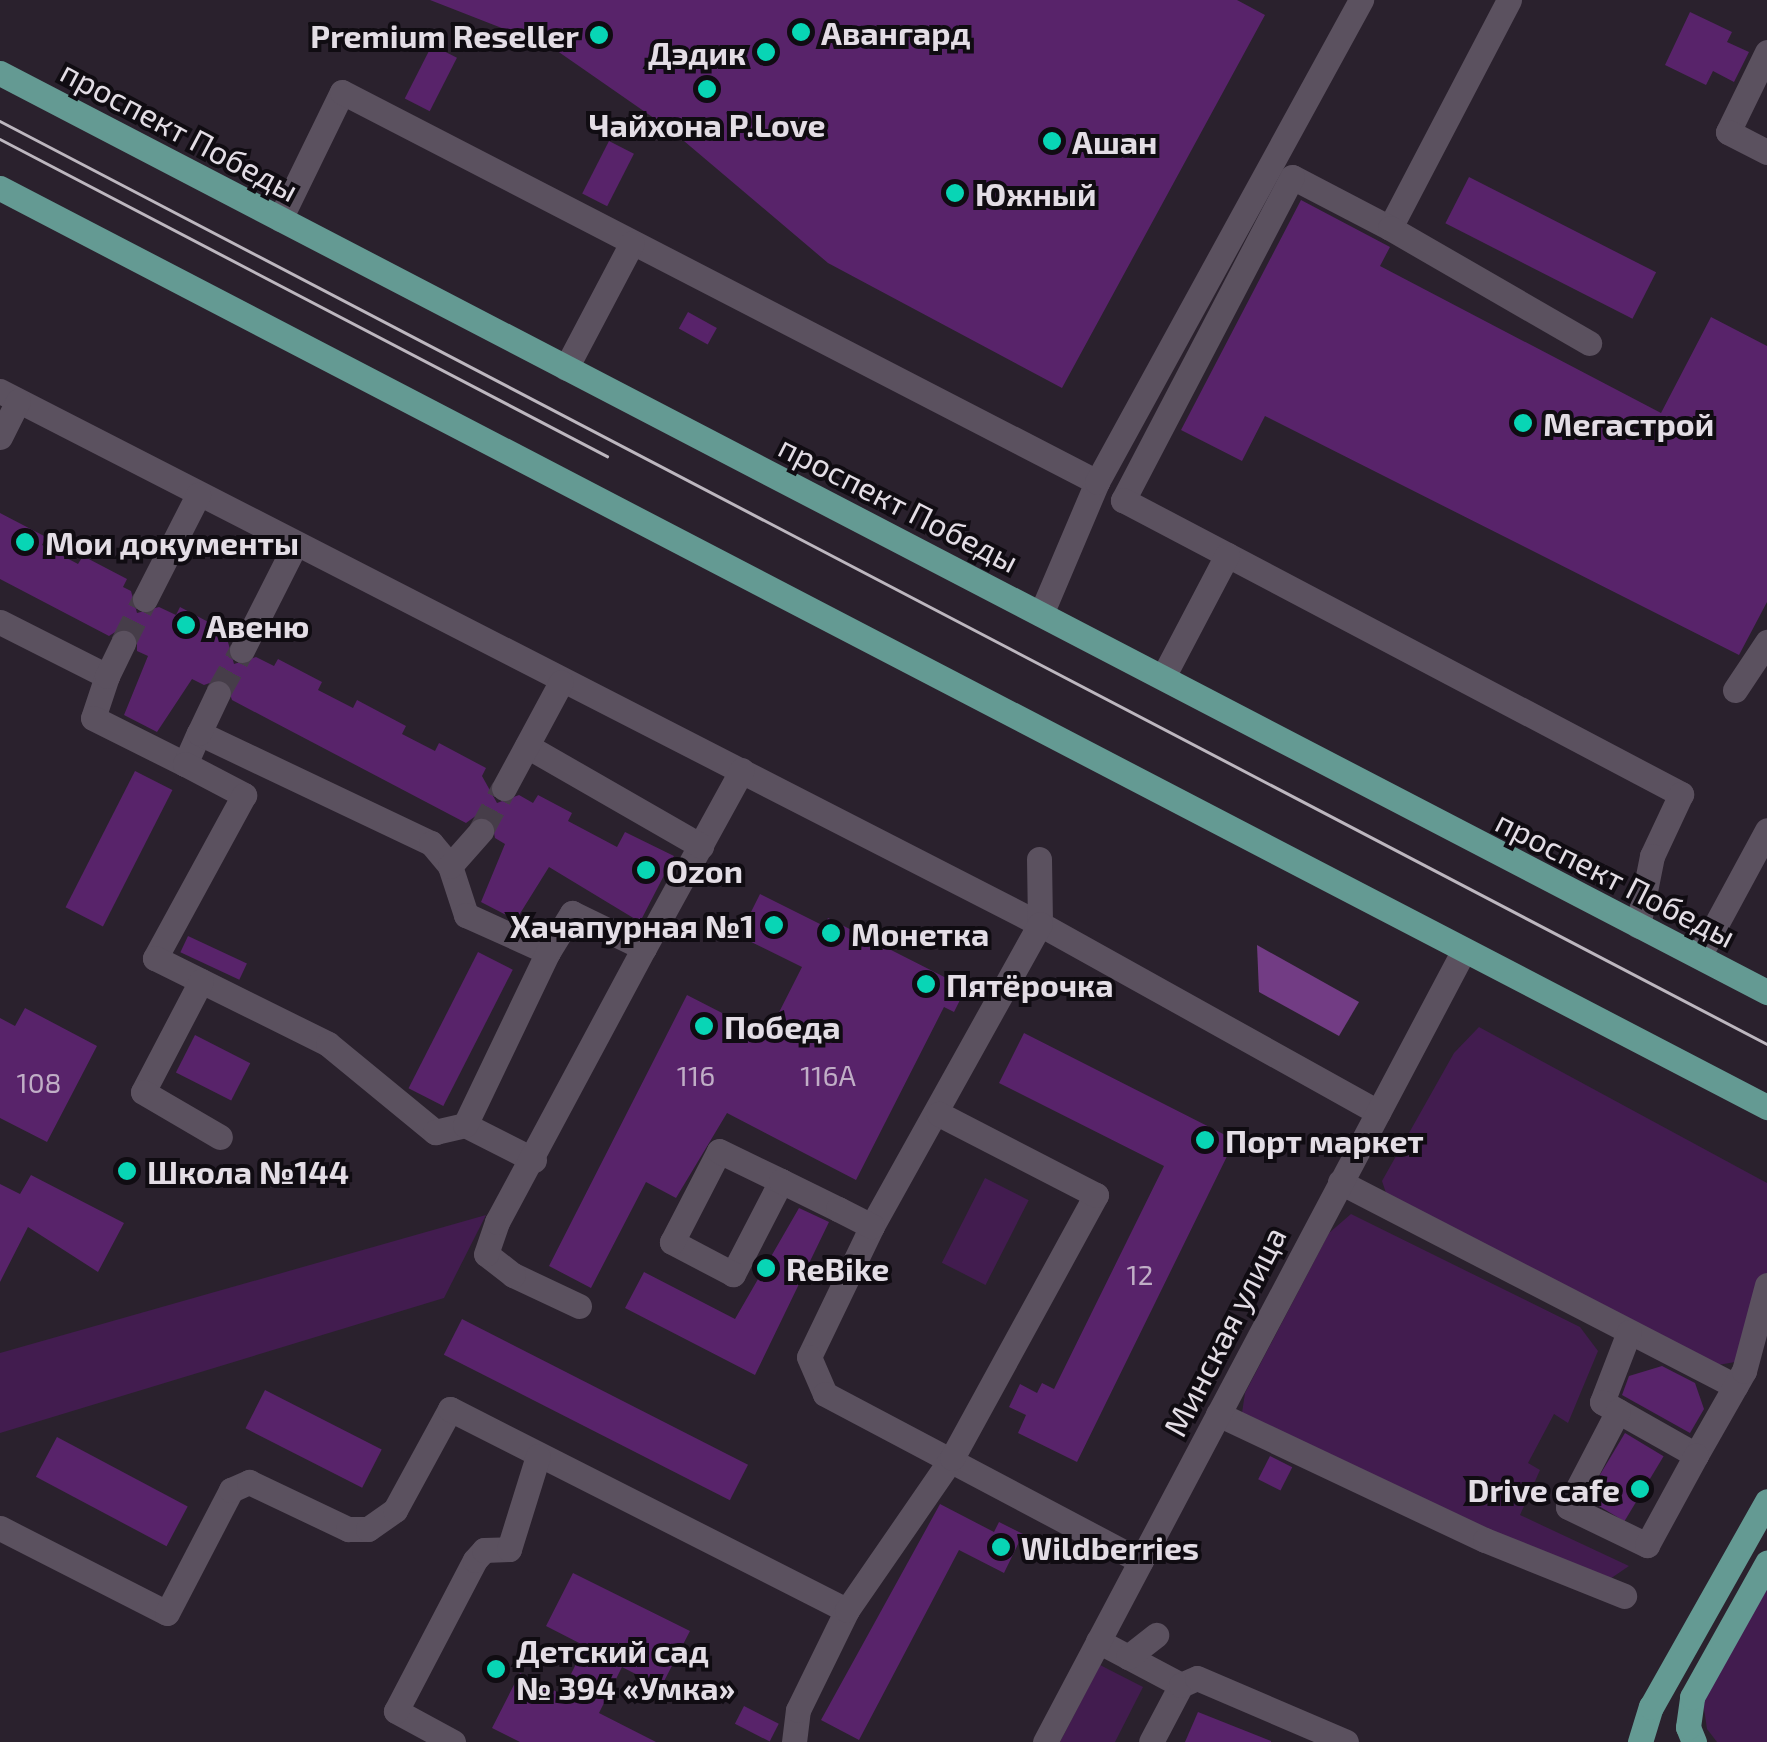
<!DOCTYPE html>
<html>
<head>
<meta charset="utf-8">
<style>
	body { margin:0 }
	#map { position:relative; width:1767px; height:1742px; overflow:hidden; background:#2a212d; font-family:"Exo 2",sans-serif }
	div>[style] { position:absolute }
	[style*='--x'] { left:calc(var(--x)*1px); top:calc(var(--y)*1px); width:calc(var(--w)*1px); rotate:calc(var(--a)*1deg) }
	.green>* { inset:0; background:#421c4f; transform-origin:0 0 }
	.forest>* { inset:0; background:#723c84 }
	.building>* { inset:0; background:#58236a; transform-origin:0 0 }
	.minor-tunnel>* { height:25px; margin-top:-12.5px; transform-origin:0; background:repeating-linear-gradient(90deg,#463d49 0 25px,transparent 0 37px) }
	.minor>* { height:25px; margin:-12.5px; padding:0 12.5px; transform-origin:12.5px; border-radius:12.5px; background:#5b515f }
	.major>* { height:25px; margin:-12.5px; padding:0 12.5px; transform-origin:12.5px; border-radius:12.5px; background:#649a93 }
	.tram>* { height:2.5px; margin:-1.25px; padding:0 1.25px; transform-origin:1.25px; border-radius:1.25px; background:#bdb7bf }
	.dots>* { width:28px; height:28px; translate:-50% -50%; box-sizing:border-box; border:5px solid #100c12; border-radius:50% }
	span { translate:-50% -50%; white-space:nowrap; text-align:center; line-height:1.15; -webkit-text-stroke:8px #100c12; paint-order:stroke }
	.number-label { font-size:28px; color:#c0aec6 }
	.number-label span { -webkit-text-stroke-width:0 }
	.poi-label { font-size:32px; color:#e3dde5; font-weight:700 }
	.left { translate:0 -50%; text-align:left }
	.right { translate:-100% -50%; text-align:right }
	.street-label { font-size:32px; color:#e3dde5 }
</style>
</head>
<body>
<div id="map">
	<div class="green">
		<i style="clip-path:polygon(1479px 1027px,1767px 1183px,1767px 1325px,1741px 1361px,1712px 1366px,1386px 1193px,1382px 1181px,1454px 1053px)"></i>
		<i style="left:985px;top:1178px;width:49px;height:95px;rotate:27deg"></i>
		<i style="clip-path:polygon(1351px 1214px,1580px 1327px,1598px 1351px,1568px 1423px,1554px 1414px,1528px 1463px,1540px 1470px,1520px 1515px,1629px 1566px,1607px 1581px,1448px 1517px,1242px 1413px,1245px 1393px,1329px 1233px)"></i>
		<i style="clip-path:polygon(486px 1215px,444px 1298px,0 1433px,0 1353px)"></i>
		<i style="clip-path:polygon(1767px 1582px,1767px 1742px,1717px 1742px,1707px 1729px,1703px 1702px)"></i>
		<i style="clip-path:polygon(1100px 1665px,1143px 1687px,1115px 1742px,1060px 1742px)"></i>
	</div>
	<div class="forest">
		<i style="clip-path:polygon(1257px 945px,1359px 1002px,1339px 1036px,1259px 992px)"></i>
	</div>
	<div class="building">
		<i style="clip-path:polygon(430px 0,1237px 0,1265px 15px,1062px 388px,828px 263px,671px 130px,553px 48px)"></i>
		<i style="clip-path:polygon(1690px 12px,1732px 32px,1727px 42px,1749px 52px,1734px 82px,1713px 71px,1706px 85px,1665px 65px)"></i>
		<i style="left:432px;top:45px;width:28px;height:60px;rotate:27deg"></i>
		<i style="left:609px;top:141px;width:28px;height:59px;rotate:27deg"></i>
		<i style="left:1469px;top:177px;width:210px;height:52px;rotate:27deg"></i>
		<i style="clip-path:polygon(1301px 200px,1390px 247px,1380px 266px,1661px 413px,1711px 317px,1767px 346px,1767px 602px,1739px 655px,1265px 416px,1242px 461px,1181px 430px)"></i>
		<i style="left:688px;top:312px;width:33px;height:19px;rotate:29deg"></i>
		<i style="clip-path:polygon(0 513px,46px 537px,42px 545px,78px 564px,83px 556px,127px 579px,123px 587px,131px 591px,137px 613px,159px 607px,176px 615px,180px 607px,214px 625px,209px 633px,228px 642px,234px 664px,256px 657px,274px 666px,278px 659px,322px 682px,318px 690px,353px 708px,357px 700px,406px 726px,402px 734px,435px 751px,439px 743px,486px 768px,482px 776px,497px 803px,519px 795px,533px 803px,538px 795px,572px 813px,568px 821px,617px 847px,625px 832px,674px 856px,640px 922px,549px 867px,516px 920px,481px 902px,505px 844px,495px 838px,491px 818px,477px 815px,466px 823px,270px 720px,232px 700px,224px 678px,204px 685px,192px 679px,157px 732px,124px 715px,148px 656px,137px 651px,137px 635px,123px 627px,109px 636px,0 579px)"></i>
		<i style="left:135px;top:771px;width:42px;height:153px;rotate:27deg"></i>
		<i style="clip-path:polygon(760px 894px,824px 926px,828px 918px,966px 988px,954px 1012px,944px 1007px,856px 1180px,727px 1113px,676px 1198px,646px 1182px,591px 1288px,549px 1266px,687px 995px,767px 1036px,802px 967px,739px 936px)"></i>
		<i style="left:188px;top:936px;width:65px;height:18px;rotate:25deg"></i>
		<i style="left:478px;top:952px;width:39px;height:153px;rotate:27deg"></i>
		<i style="clip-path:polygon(25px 1008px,97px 1046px,47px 1142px,0 1118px,0 1018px,15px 1026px)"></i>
		<i style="clip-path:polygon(1024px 1033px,1235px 1140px,1077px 1462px,1018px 1433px,1026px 1415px,1009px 1407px,1020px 1384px,1037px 1393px,1042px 1383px,1054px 1389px,1164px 1166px,999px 1083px)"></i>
		<i style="left:195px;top:1035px;width:62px;height:42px;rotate:27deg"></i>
		<i style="clip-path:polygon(31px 1175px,124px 1223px,98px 1272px,28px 1227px,0 1282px,0 1184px,20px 1194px)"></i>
		<i style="clip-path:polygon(799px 1208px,829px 1222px,755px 1375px,625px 1308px,644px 1272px,735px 1319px)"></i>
		<i style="left:462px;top:1319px;width:321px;height:40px;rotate:27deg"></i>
		<i style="clip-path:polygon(1662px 1366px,1695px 1383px,1704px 1409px,1690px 1433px,1622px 1395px,1629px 1376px)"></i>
		<i style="left:265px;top:1390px;width:131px;height:43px;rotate:27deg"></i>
		<i style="left:1625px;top:1433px;width:45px;height:76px;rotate:31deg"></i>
		<i style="left:57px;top:1437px;width:148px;height:45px;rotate:28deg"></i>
		<i style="left:1270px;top:1456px;width:25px;height:26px;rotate:27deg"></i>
		<i style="clip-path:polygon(940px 1504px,994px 1532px,999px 1522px,1023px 1534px,1004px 1573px,959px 1550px,859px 1740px,821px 1720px)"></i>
		<i style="clip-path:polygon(573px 1573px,690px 1631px,661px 1687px,622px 1667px,599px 1713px,656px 1742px,520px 1742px,492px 1728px,520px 1673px,561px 1694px,585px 1646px,546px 1626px)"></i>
		<i style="left:744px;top:1706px;width:39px;height:20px;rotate:27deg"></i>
		<i style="clip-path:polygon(1198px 1712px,1271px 1741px,1271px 1742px,1185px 1742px)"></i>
	</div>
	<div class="minor-tunnel">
		<i style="--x:123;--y:643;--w:49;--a:-63.4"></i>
		<i style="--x:218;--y:693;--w:49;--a:-60.8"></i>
		<i style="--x:481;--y:831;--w:49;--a:-61.9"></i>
	</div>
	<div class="minor">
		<i style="--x:1509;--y:0;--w:257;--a:117.6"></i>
		<i style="--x:1390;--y:228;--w:110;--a:-152.5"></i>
		<i style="--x:1292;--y:177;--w:365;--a:117.6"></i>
		<i style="--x:1123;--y:500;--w:631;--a:27.78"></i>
		<i style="--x:1681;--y:794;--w:68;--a:115.1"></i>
		<i style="--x:1652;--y:856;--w:71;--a:101.3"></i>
		<i style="--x:1767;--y:52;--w:89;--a:116"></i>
		<i style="--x:1728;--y:132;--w:44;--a:27.1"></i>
		<i style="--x:280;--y:219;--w:141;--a:-64"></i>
		<i style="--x:342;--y:92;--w:850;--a:27.32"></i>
		<i style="--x:1390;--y:228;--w:230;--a:30"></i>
		<i style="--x:566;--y:368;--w:141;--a:-62.2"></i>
		<i style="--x:0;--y:391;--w:1169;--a:27.14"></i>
		<i style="--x:1040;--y:924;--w:387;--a:29.1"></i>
		<i style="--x:0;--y:437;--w:40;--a:-63.4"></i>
		<i style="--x:145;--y:599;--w:117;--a:-63"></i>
		<i style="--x:1041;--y:614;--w:143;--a:-67"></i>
		<i style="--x:1097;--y:482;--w:550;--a:-61.29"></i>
		<i style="--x:0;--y:622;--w:120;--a:26.8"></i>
		<i style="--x:107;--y:676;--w:44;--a:108.4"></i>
		<i style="--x:93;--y:718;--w:103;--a:26.6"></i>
		<i style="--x:185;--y:764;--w:34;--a:-66"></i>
		<i style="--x:199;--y:733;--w:257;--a:25.4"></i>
		<i style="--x:431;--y:843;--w:30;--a:50"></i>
		<i style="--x:450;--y:866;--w:52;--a:71.9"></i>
		<i style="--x:466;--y:915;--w:90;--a:24.3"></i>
		<i style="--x:548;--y:952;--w:46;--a:-58.4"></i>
		<i style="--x:572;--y:913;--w:80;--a:25.9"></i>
		<i style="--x:644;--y:948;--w:203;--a:-61.2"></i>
		<i style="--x:242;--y:650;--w:118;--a:-63.2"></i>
		<i style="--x:107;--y:676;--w:37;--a:-64"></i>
		<i style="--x:1163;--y:677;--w:138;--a:-62.3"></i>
		<i style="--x:1735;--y:690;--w:58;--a:-56.3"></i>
		<i style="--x:199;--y:733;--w:44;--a:-64.6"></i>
		<i style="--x:527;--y:746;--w:201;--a:29.9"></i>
		<i style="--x:185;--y:764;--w:67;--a:27.7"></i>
		<i style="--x:244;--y:795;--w:186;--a:118.6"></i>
		<i style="--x:155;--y:958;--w:193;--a:26.4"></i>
		<i style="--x:328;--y:1044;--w:139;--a:39.4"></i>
		<i style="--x:435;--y:1132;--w:31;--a:-13"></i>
		<i style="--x:504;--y:788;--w:120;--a:-61.7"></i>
		<i style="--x:1039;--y:859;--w:65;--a:89.1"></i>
		<i style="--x:1040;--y:924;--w:346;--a:119.1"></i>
		<i style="--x:872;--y:1226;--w:145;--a:115.7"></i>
		<i style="--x:809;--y:1357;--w:40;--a:66.6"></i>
		<i style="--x:825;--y:1394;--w:357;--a:27.9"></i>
		<i style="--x:450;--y:866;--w:47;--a:-48.5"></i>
		<i style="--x:1699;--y:956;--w:143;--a:-61.6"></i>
		<i style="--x:201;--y:981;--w:125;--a:117.6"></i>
		<i style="--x:143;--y:1092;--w:89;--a:30.3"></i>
		<i style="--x:534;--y:1160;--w:77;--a:-153.1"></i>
		<i style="--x:465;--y:1125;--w:192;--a:-64.4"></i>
		<i style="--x:781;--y:1181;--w:105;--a:117.3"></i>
		<i style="--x:733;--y:1274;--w:69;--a:-152.3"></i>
		<i style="--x:672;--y:1242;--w:102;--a:-62.7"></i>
		<i style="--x:719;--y:1151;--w:69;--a:25.8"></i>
		<i style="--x:781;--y:1181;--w:64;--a:26.2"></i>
		<i style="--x:838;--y:1209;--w:38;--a:27"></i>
		<i style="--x:1340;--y:1182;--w:445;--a:27.3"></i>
		<i style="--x:579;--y:1306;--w:73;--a:-154.8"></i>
		<i style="--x:513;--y:1275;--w:34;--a:-142"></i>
		<i style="--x:486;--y:1254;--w:34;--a:-71"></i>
		<i style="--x:497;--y:1222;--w:311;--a:-61.8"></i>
		<i style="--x:1629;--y:1332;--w:75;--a:111.1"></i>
		<i style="--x:1602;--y:1402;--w:108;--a:29.4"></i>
		<i style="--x:1696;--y:1455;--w:97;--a:-60.3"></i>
		<i style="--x:1744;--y:1371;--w:89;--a:-75"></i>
		<i style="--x:1618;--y:1411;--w:108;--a:117.5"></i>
		<i style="--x:1568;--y:1507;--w:88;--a:25.7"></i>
		<i style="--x:1647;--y:1545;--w:102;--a:-61.4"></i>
		<i style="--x:1218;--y:1414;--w:295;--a:25.3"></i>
		<i style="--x:1485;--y:1540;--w:150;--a:21.9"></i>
		<i style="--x:0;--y:1528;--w:187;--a:27"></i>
		<i style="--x:167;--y:1613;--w:139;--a:-62.5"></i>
		<i style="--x:231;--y:1490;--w:20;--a:-24"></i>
		<i style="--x:249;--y:1482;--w:110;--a:25.4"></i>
		<i style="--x:348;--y:1529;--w:20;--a:0"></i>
		<i style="--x:368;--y:1529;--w:33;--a:-35"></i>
		<i style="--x:395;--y:1510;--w:115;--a:-61.4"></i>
		<i style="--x:450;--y:1409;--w:445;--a:26.9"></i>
		<i style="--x:1098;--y:1641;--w:94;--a:27.9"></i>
		<i style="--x:1181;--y:1685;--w:64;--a:117.8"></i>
		<i style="--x:1128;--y:1657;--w:36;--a:-38"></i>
		<i style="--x:1181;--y:1685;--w:17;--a:-24"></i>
		<i style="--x:1197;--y:1678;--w:162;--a:23.2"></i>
		<i style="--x:453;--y:1742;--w:65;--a:-151.5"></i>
		<i style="--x:396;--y:1711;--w:170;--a:-62.4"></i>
		<i style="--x:475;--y:1560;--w:13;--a:-48"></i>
		<i style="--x:484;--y:1550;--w:25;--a:-2"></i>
		<i style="--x:509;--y:1549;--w:97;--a:-72.7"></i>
		<i style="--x:794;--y:1742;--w:32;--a:-83"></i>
		<i style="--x:798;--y:1710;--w:111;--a:-63.9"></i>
		<i style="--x:847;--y:1610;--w:185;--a:-55.4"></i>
		<i style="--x:952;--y:1458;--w:300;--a:-61.3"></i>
		<i style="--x:1096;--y:1195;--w:177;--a:-152.7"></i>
		<i style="--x:1045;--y:1742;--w:896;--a:-62.12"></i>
	</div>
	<div class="major">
		<i style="--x:0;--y:73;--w:1992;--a:27.48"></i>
		<i style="--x:0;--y:188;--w:1992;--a:27.48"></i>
		<i style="--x:1640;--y:1742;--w:37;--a:-73"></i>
		<i style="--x:1651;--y:1707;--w:236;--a:-60.6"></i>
		<i style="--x:1694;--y:1742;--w:16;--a:-112"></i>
		<i style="--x:1688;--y:1727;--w:30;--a:-82"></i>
		<i style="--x:1692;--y:1697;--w:154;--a:-60.8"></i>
	</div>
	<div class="tram">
		<i style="--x:0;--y:121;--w:1994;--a:27.58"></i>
		<i style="--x:0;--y:139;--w:685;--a:27.58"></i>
	</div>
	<div class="dots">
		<i style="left:801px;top:32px;background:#08d5b5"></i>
		<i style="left:599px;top:35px;background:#08d5b5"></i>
		<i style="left:766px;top:52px;background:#08d5b5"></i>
		<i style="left:707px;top:89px;background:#08d5b5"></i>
		<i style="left:1052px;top:141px;background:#08d5b5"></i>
		<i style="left:955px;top:193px;background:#08d5b5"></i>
		<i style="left:1523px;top:423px;background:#08d5b5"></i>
		<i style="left:25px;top:542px;background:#08d5b5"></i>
		<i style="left:186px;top:625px;background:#08d5b5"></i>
		<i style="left:646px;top:870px;background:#08d5b5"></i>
		<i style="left:774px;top:925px;background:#08d5b5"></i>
		<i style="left:831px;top:933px;background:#08d5b5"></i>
		<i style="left:926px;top:984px;background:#08d5b5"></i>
		<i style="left:704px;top:1026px;background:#08d5b5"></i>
		<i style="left:1205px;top:1140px;background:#08d5b5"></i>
		<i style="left:127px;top:1171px;background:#08d5b5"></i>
		<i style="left:766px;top:1268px;background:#08d5b5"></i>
		<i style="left:1640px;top:1489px;background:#08d5b5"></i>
		<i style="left:1001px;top:1547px;background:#08d5b5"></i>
		<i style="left:496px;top:1669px;background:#08d5b5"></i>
	</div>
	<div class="number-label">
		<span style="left:696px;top:1075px">116</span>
		<span style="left:828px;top:1075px">116А</span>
		<span style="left:39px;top:1082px">108</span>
		<span style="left:1140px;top:1274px">12</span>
	</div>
	<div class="poi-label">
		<span class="left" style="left:821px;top:32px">Авангард</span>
		<span class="right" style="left:579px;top:35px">Premium Reseller</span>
		<span class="right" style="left:746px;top:52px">Дэдик</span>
		<span style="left:707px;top:124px">Чайхона P.Love</span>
		<span class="left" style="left:1072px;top:141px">Ашан</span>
		<span class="left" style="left:975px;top:193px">Южный</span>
		<span class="left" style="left:1543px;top:423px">Мегастрой</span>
		<span class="left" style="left:45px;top:542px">Мои документы</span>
		<span class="left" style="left:206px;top:625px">Авеню</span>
		<span class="left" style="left:666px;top:870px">Ozon</span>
		<span class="right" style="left:754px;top:925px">Хачапурная №1</span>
		<span class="left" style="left:851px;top:933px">Монетка</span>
		<span class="left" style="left:946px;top:984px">Пятёрочка</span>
		<span class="left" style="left:724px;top:1026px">Победа</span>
		<span class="left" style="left:1225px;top:1140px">Порт маркет</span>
		<span class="left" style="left:147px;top:1171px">Школа №144</span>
		<span class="left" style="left:786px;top:1268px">ReBike</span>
		<span class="right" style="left:1620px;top:1489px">Drive cafe</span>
		<span class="left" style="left:1021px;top:1547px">Wildberries</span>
		<span class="left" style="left:516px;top:1669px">Детский сад<br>№ 394 «Умка»</span>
	</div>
	<div class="street-label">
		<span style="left:180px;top:130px;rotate:28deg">проспект Победы</span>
		<span style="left:899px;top:503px;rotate:27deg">проспект Победы</span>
		<span style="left:1616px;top:878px;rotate:27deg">проспект Победы</span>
		<span style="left:1224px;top:1331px;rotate:-63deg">Минская улица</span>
	</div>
</div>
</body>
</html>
